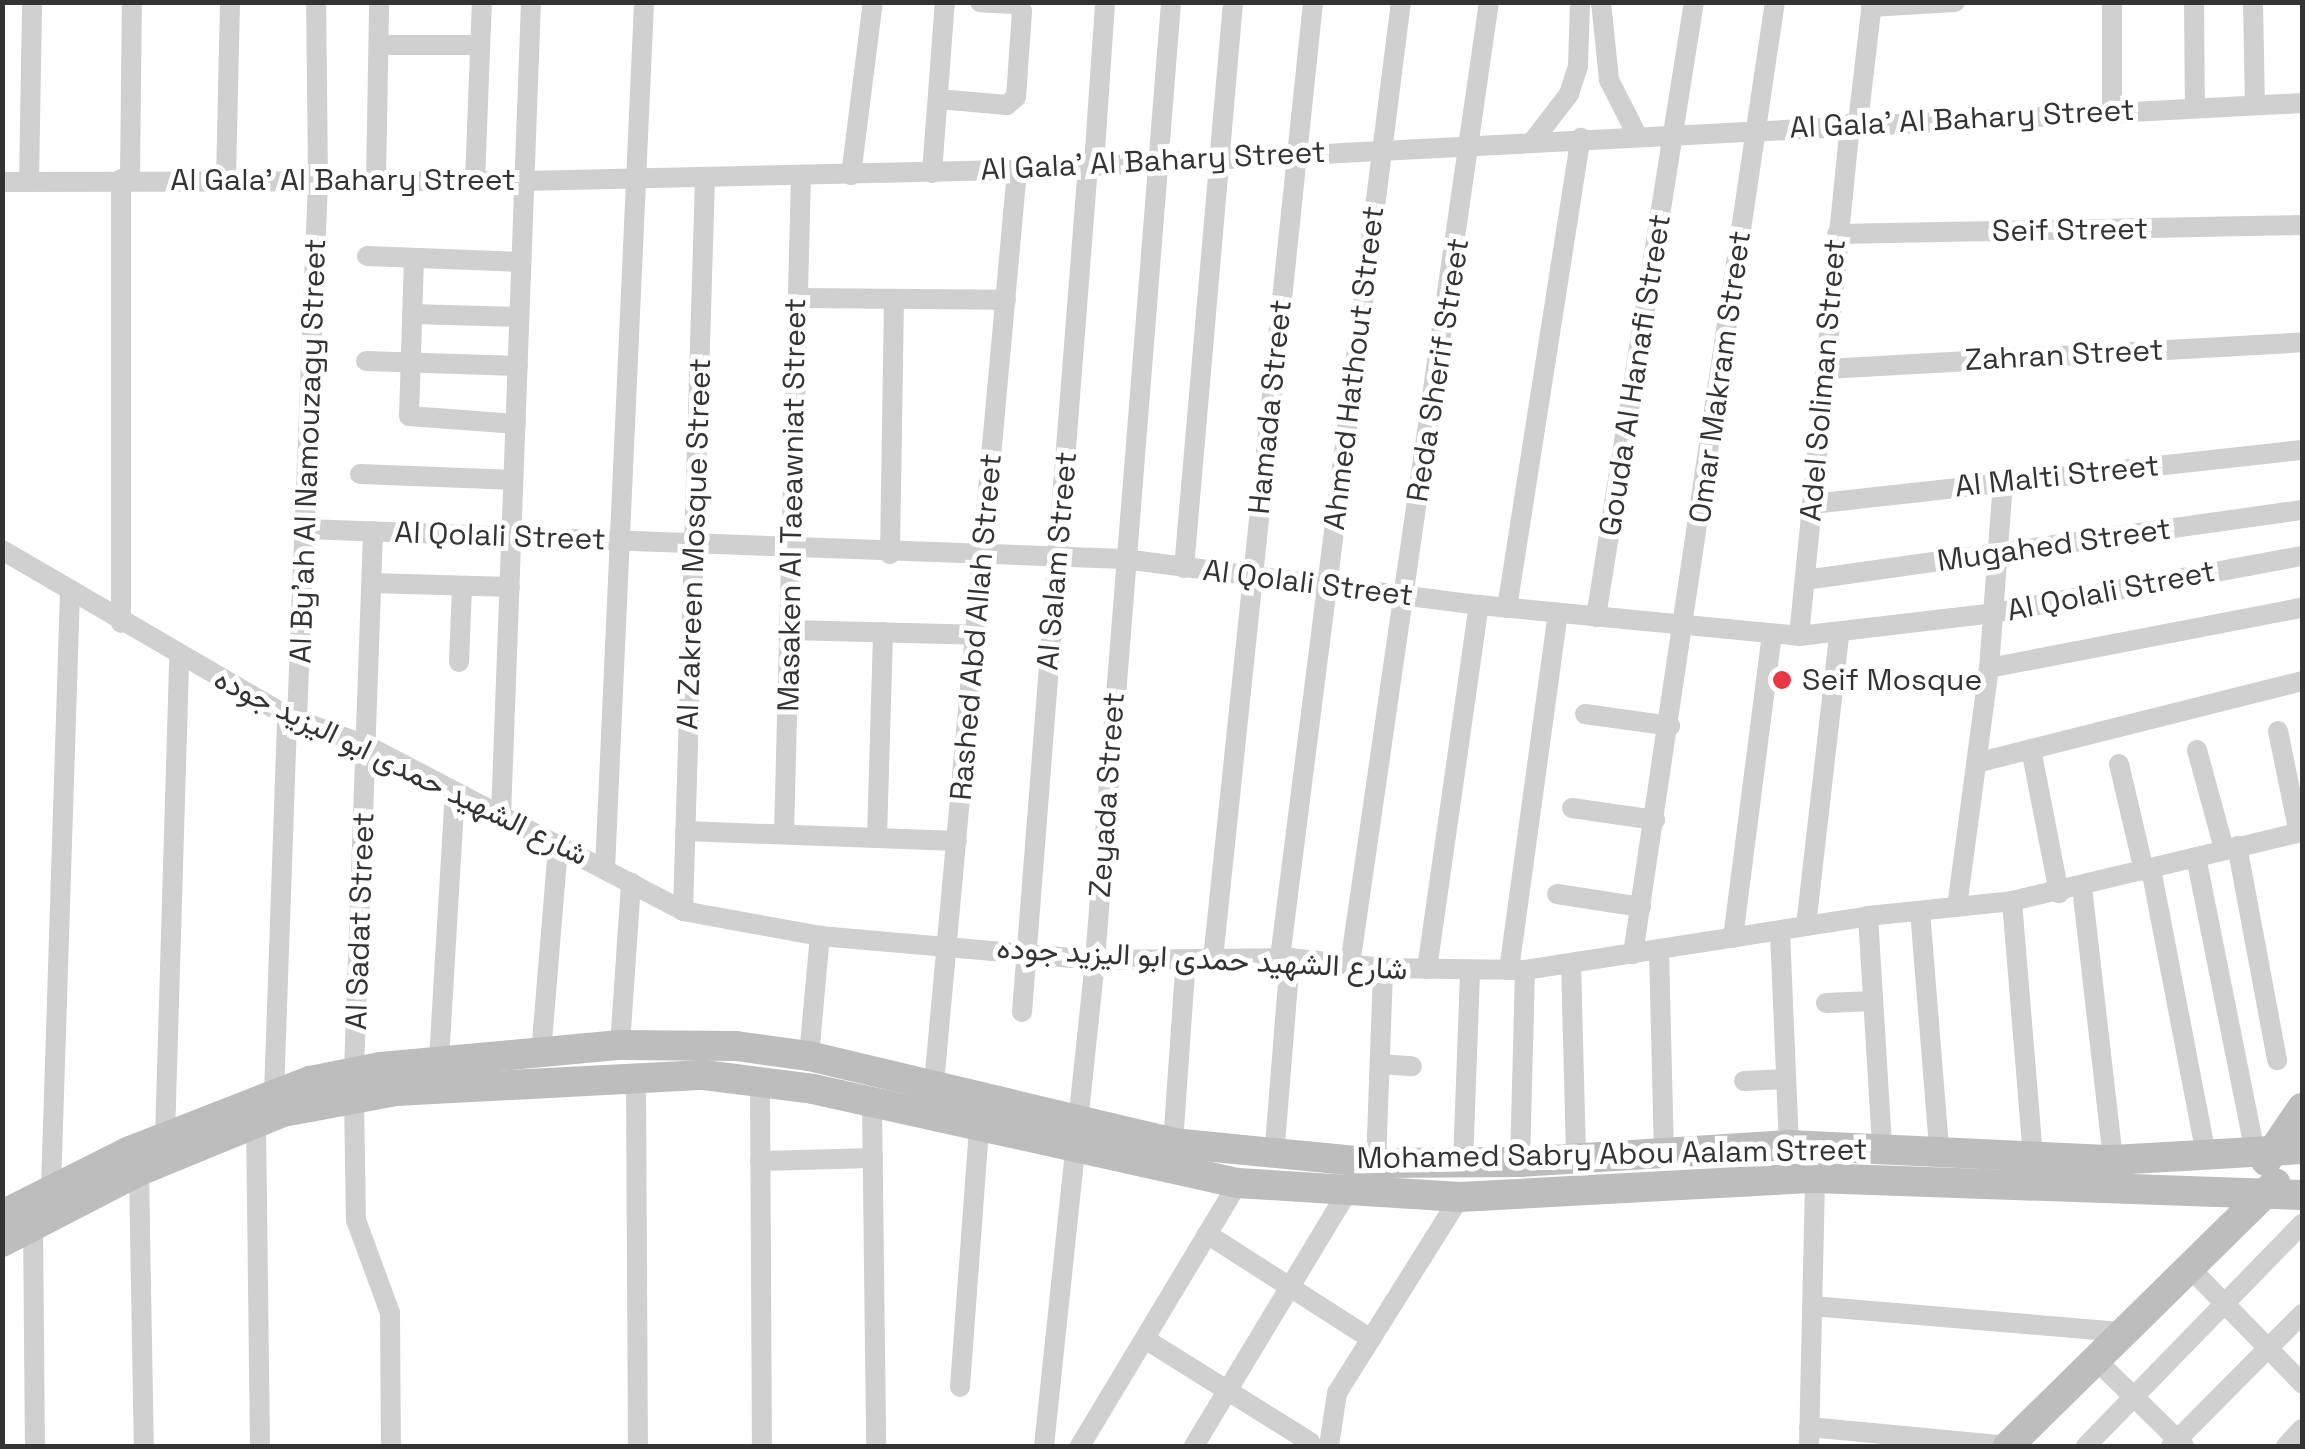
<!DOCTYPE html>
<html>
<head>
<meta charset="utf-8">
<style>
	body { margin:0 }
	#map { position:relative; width:2305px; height:1449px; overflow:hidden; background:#fff; font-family:"Space Grotesk",Vazirmatn,sans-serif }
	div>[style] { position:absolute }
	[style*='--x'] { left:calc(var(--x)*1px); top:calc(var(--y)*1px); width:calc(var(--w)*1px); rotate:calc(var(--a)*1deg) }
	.street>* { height:20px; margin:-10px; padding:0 10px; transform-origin:10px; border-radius:10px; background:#d0d0d0 }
	.secondary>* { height:30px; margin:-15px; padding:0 15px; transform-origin:15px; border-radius:15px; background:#bdbdbd }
	.dots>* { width:28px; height:28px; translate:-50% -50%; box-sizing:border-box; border:5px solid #fff; border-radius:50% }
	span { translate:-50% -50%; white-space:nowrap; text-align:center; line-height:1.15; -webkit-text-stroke:10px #fff; paint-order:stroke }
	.street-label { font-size:30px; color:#333 }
	.poi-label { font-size:30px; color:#333 }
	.left { translate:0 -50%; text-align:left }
	.frame { position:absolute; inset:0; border:5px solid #333; pointer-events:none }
</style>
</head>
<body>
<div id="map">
	<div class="street">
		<i style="--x:1601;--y:2;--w:78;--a:84.1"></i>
		<i style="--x:1609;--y:80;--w:62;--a:63"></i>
		<i style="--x:2194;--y:2;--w:106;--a:89.5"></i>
		<i style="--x:2253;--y:2;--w:103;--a:88.9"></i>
		<i style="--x:1871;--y:7;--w:84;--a:-3.4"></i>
		<i style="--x:379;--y:45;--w:101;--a:0"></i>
		<i style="--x:938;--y:99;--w:69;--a:5"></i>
		<i style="--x:1007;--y:105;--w:12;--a:-42"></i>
		<i style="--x:1016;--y:97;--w:86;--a:-86"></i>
		<i style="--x:1022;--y:11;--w:10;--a:-135"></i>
		<i style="--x:1015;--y:4;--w:35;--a:-177"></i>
		<i style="--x:2112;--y:111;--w:109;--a:-90"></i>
		<i style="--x:1858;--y:123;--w:122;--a:-83.4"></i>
		<i style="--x:1533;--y:141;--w:59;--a:-52.5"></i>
		<i style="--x:1569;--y:94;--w:29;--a:-72"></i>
		<i style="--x:1578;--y:66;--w:64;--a:-88.2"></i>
		<i style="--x:1094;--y:165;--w:163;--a:-86.1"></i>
		<i style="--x:932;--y:173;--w:171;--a:-85.7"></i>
		<i style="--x:851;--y:175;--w:174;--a:-82.8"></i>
		<i style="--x:130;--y:179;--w:177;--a:-89.4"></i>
		<i style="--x:226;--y:179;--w:177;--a:-88.7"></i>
		<i style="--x:29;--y:181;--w:179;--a:-89"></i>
		<i style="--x:376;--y:181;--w:179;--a:-89"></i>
		<i style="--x:475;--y:181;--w:179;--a:-87.8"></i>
		<i style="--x:2;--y:182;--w:522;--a:-0.11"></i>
		<i style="--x:524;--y:181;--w:493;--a:-1.3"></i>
		<i style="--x:1017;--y:170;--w:1287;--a:-2.98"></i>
		<i style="--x:1837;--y:234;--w:465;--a:-1.1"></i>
		<i style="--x:367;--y:256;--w:154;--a:2.2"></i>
		<i style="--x:414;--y:258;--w:158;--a:91.8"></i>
		<i style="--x:409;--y:416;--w:107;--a:4.3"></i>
		<i style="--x:797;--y:298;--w:209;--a:0.5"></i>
		<i style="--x:412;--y:314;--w:107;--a:1.6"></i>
		<i style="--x:366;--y:361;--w:152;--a:1.9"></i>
		<i style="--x:1826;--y:369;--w:477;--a:-3.2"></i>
		<i style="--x:360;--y:474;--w:153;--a:2.2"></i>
		<i style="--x:1812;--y:504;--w:493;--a:-6.3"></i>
		<i style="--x:306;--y:529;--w:819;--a:2.1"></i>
		<i style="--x:1124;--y:559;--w:358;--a:7.4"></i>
		<i style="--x:1479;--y:605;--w:321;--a:5.5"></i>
		<i style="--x:1799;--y:636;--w:196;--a:-6.7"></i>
		<i style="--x:1994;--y:613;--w:313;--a:-10.5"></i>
		<i style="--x:2;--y:550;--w:330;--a:30.2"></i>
		<i style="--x:287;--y:716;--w:86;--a:20.3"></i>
		<i style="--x:368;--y:746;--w:356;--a:27.6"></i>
		<i style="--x:683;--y:911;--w:139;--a:10.3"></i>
		<i style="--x:820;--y:936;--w:276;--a:5"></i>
		<i style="--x:1095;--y:960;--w:195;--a:-0.6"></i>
		<i style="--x:1290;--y:958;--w:94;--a:6.1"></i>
		<i style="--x:1383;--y:968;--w:142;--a:0.8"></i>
		<i style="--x:1525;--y:970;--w:347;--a:-8.9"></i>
		<i style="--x:1868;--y:916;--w:145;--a:-5.9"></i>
		<i style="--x:2012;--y:901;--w:298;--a:-13.4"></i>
		<i style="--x:890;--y:554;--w:255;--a:-89.1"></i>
		<i style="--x:1184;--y:568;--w:568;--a:-85.05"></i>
		<i style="--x:1805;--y:580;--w:502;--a:-8.02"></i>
		<i style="--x:372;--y:583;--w:138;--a:1.7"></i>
		<i style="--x:1507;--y:608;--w:476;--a:-81.1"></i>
		<i style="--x:1596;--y:617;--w:623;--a:-80.95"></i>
		<i style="--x:121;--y:623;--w:444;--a:-90"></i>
		<i style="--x:789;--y:630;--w:186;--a:1.5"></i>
		<i style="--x:1799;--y:636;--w:515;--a:-84.31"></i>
		<i style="--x:459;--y:662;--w:76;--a:-87.7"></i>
		<i style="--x:1989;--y:668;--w:319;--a:-10.9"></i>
		<i style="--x:1585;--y:714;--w:86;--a:8"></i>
		<i style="--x:297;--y:720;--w:540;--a:-87.77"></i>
		<i style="--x:318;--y:180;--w:178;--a:-90.6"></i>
		<i style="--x:2278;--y:731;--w:104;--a:78.4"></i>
		<i style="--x:2031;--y:749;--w:147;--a:79"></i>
		<i style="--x:2197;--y:750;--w:103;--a:74.7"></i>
		<i style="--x:1976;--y:763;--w:336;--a:-14.1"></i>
		<i style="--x:2119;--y:764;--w:110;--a:76.8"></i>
		<i style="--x:1572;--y:808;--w:84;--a:8.2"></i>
		<i style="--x:501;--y:816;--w:815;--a:-87.89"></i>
		<i style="--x:685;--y:831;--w:272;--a:2.1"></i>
		<i style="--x:784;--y:834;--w:659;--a:-88.52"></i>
		<i style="--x:877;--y:837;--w:205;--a:-88.3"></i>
		<i style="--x:2237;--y:846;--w:218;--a:79.4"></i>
		<i style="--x:2196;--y:857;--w:297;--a:78.7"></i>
		<i style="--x:605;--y:869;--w:868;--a:-87.42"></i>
		<i style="--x:2151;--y:869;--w:291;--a:79.1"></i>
		<i style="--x:2082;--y:887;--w:275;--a:83.5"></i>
		<i style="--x:1557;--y:894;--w:85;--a:8.8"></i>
		<i style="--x:2012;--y:901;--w:256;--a:85.3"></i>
		<i style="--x:1957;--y:907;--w:241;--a:-82.4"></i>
		<i style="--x:1989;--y:668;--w:187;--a:-85.7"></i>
		<i style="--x:683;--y:911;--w:734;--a:-88.28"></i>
		<i style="--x:1920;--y:911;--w:238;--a:85.4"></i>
		<i style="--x:1868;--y:916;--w:231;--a:86.5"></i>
		<i style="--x:1806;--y:926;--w:292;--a:-83.5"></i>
		<i style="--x:1780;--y:931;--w:214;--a:87.6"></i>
		<i style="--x:1733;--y:938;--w:305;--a:-82.7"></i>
		<i style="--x:1659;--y:950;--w:201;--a:88.6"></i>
		<i style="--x:1633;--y:954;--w:963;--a:-81.52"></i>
		<i style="--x:1280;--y:958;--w:964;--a:-82.79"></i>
		<i style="--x:1213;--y:959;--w:962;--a:-84.03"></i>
		<i style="--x:1571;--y:963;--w:195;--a:88.5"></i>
		<i style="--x:1350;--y:965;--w:973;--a:-81.79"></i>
		<i style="--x:1427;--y:969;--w:368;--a:-81.9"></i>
		<i style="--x:1509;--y:970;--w:360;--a:-82.2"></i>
		<i style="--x:1826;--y:1003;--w:47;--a:-2.4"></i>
		<i style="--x:1022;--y:1012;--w:850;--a:-85.54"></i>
		<i style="--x:620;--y:1045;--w:163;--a:-86.1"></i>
		<i style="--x:541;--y:1054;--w:210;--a:-85.3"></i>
		<i style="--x:809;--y:1056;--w:121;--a:-84.8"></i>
		<i style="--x:439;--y:1060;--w:266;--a:-86.6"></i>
		<i style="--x:1380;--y:1064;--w:32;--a:4"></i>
		<i style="--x:354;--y:1071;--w:540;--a:-87.98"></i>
		<i style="--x:636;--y:1078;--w:368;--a:89.7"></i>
		<i style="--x:760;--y:1081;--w:365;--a:89.7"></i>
		<i style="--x:1744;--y:1081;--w:42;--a:-2.7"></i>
		<i style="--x:934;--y:1084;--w:918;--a:-84.81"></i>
		<i style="--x:274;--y:1094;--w:378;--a:-88"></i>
		<i style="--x:354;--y:1097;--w:123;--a:89.1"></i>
		<i style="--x:356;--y:1220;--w:99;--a:69.9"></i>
		<i style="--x:390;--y:1313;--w:133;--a:89.6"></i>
		<i style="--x:872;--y:1103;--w:343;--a:89.3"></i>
		<i style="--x:256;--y:1121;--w:325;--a:89.3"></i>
		<i style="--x:165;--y:1137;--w:481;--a:-88.3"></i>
		<i style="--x:1173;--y:1143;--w:184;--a:-86"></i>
		<i style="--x:1274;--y:1157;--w:200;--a:-85.4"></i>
		<i style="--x:760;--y:1161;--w:113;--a:-1.5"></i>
		<i style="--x:1520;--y:1162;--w:192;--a:-88.5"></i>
		<i style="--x:1376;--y:1163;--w:195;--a:-87.9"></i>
		<i style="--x:1463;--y:1164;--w:193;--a:-87.9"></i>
		<i style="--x:139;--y:1171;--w:275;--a:89"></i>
		<i style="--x:51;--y:1189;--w:598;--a:-88.18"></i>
		<i style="--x:33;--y:1223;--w:223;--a:89.5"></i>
		<i style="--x:1207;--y:1234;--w:195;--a:32.6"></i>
		<i style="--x:2190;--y:1268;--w:161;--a:45.8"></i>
		<i style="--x:1812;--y:1306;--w:313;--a:4.8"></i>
		<i style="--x:1145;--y:1339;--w:195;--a:32"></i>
		<i style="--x:2096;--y:1360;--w:123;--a:44.3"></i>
		<i style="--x:960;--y:1387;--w:262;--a:-85.8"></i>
		<i style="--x:1809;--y:1427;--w:201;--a:5.4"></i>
		<i style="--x:1044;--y:1446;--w:489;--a:-84"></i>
		<i style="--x:1095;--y:960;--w:961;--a:-85.46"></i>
		<i style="--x:1080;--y:1446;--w:307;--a:-59"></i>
		<i style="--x:1194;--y:1446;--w:298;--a:-58.9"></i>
		<i style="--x:1329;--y:1446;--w:54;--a:-81.4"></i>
		<i style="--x:1337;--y:1393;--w:231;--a:-57.9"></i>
		<i style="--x:1809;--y:1446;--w:268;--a:-88.7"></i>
		<i style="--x:2086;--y:1446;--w:310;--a:-45.8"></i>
		<i style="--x:2171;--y:1446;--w:186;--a:-45.2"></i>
		<i style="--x:2286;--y:1446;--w:23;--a:-47"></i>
	</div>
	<div class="secondary">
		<i style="--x:2266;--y:1161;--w:64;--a:-55.8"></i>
		<i style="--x:2;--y:1215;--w:143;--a:-26.6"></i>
		<i style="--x:130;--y:1151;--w:193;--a:-21.3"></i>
		<i style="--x:310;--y:1081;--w:72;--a:-11.2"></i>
		<i style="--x:381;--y:1067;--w:240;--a:-5.3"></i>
		<i style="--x:620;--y:1045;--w:116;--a:0.5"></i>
		<i style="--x:736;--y:1046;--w:74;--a:7.8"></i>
		<i style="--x:809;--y:1056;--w:374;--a:13.4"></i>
		<i style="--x:1173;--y:1143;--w:204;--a:5.6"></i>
		<i style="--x:1376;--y:1163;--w:144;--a:-0.4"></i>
		<i style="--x:1520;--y:1162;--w:270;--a:-3.6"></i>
		<i style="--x:1789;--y:1145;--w:324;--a:2.7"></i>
		<i style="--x:2113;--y:1160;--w:189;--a:-3.3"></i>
		<i style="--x:2;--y:1242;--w:154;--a:-27.4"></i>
		<i style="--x:139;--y:1171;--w:156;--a:-22.3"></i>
		<i style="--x:283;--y:1112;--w:115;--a:-10.5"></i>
		<i style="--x:396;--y:1091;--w:308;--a:-3"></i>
		<i style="--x:704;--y:1075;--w:110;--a:7.3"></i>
		<i style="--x:813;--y:1089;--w:435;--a:12.5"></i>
		<i style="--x:1238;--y:1183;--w:222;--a:3.6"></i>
		<i style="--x:1460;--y:1197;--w:356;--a:-3.1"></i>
		<i style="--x:1815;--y:1178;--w:487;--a:2"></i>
		<i style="--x:2008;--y:1446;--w:375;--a:-44.5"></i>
	</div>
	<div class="dots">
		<i style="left:1782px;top:680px;background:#e63946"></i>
	</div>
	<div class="street-label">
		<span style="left:1962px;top:119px;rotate:-3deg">Al Gala' Al Bahary Street</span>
		<span style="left:1153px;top:161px;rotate:-3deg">Al Gala' Al Bahary Street</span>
		<span style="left:343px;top:180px">Al Gala' Al Bahary Street</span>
		<span style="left:2070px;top:230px;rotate:-1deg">Seif Street</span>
		<span style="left:2064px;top:355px;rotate:-3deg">Zahran Street</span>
		<span style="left:1354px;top:368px;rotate:-83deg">Ahmed Hathout Street</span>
		<span style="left:1438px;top:370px;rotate:-81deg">Reda Sherif Street</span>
		<span style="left:1635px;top:375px;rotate:-81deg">Gouda Al Hanafi Street</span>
		<span style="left:1720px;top:377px;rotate:-82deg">Omar Makram Street</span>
		<span style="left:1823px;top:380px;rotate:-85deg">Adel Soliman Street</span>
		<span style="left:1270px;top:407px;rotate:-84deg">Hamada Street</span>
		<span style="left:308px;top:451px;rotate:-88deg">Al By'ah Al Namouzagy Street</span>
		<span style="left:2057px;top:476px;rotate:-6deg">Al Malti Street</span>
		<span style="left:792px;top:505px;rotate:-89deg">Masaken Al Taeawniat Street</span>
		<span style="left:500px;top:536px;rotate:2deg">Al Qolali Street</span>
		<span style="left:694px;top:544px;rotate:-88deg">Al Zakreen Mosque Street</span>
		<span style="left:2054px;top:545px;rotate:-8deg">Mugahed Street</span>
		<span style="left:1057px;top:561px;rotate:-85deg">Al Salam Street</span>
		<span style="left:1308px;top:583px;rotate:7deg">Al Qolali Street</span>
		<span style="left:2111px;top:591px;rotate:-11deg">Al Qolali Street</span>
		<span style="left:976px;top:627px;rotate:-85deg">Rashed Abd Allah Street</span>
		<span style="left:401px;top:767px;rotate:26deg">شارع الشهيد حمدى ابو اليزيد جوده</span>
		<span style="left:1107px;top:795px;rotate:-86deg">Zeyada Street</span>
		<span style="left:360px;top:921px;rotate:-88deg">Al Sadat Street</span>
		<span style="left:1202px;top:959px;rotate:3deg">شارع الشهيد حمدى ابو اليزيد جوده</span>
		<span style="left:1612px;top:1154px;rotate:-1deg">Mohamed Sabry Abou Aalam Street</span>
	</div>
	<div class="poi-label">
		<span class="left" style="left:1802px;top:680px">Seif Mosque</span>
	</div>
	<div class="frame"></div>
</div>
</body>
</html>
